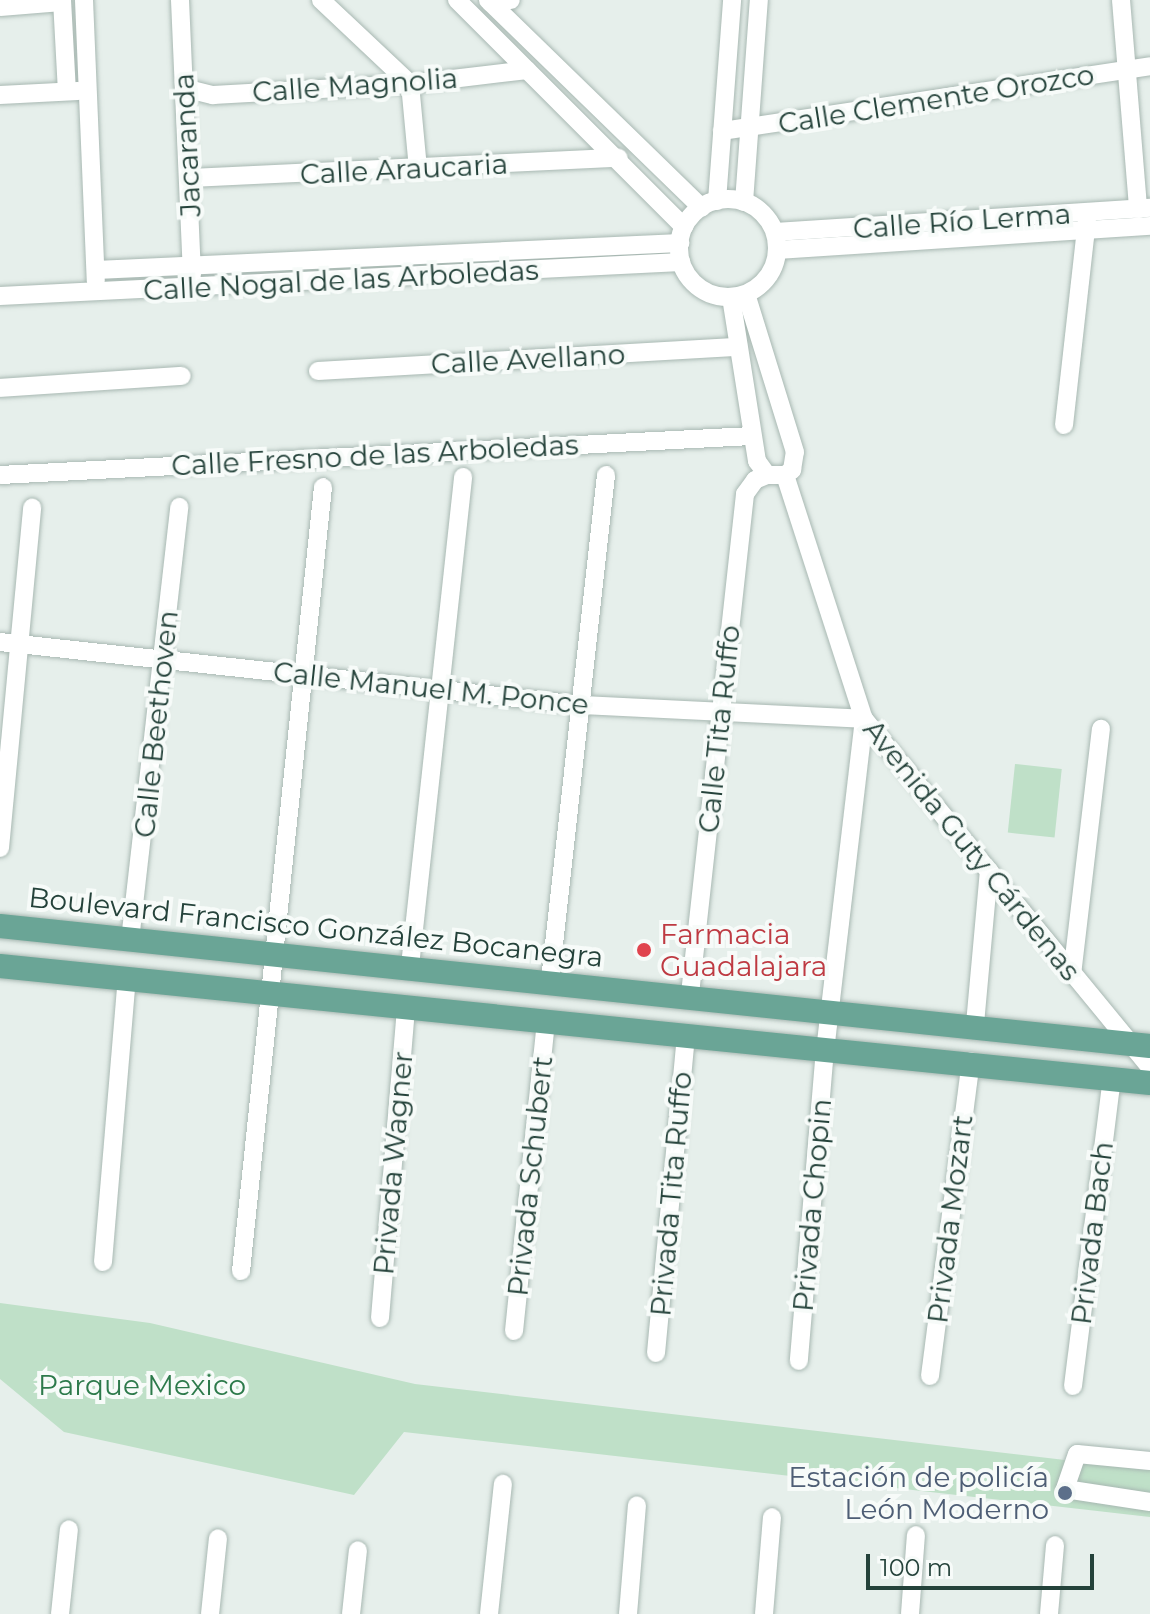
<!DOCTYPE html>
<html>
<head>
<meta charset="utf-8">
<style>
	body { margin:0 }
	#map { position:relative; width:1150px; height:1614px; overflow:hidden; background:#e6efeb; font-family:Montserrat,sans-serif }
	div>[style] { position:absolute }
	[style*='--x'] { left:calc(var(--x)*1px); top:calc(var(--y)*1px); width:calc(var(--w)*1px); rotate:calc(var(--a)*1deg) }
	.green>* { inset:0; background:#bfe0c8; transform-origin:0 0 }
	.roads { filter:drop-shadow(0 0 2px #a8b8b2) drop-shadow(0 0 2px #a8b8b2) }
	.minor>* { height:18px; margin:-9px; padding:0 9px; transform-origin:9px; border-radius:9px; background:#fff }
	.minor>.ring { margin:-9px; padding:0; box-sizing:content-box; background:none; border:18px solid #fff; border-radius:50% }
	.major>* { height:24px; margin:-12px; padding:0 12px; transform-origin:12px; border-radius:12px; background:#6aa596 }
	.dots>* { width:22px; height:22px; translate:-50% -50%; box-sizing:border-box; border:4px solid #f7fbf9; border-radius:50% }
	span { translate:-50% -50%; white-space:nowrap; text-align:center; line-height:1.15; -webkit-text-stroke:8px #f7fbf9; paint-order:stroke }
	.street-label { font-size:28px; color:#24423a }
	.health-label { font-size:28px; color:#be3a42 }
	.left { translate:0 -50%; text-align:left }
	.park-label { font-size:28px; color:#2d7a4b }
	.service-label { font-size:28px; color:#4e5e75 }
	.right { translate:-100% -50%; text-align:right }
	.scale { position:absolute; left:866px; top:1554px; width:228px; height:36px; box-sizing:border-box; border:4px solid #24423a; border-top:0; padding-left:10px; font-size:24px; line-height:28px; white-space:nowrap; color:#24423a; -webkit-text-stroke:6px #f7fbf9; paint-order:stroke }
</style>
</head>
<body>
<div id="map">
	<div class="green">
		<i style="left:1015px;top:764px;width:47px;height:69px;rotate:6deg"></i>
		<i style="clip-path:polygon(0 1303px,150px 1323px,415px 1384px,1150px 1470px,1150px 1517px,404px 1432px,354px 1495px,64px 1432px,0 1379px)"></i>
	</div>
	<div class="roads">
		<div class="minor">
			<i style="--x:62;--y:0;--w:91;--a:86.9"></i>
			<i style="--x:84;--y:0;--w:281;--a:87.6"></i>
			<i style="--x:180;--y:0;--w:275;--a:87.5"></i>
			<i style="--x:321;--y:0;--w:122;--a:43.3"></i>
			<i style="--x:410;--y:84;--w:84;--a:84.6"></i>
			<i style="--x:457;--y:0;--w:321;--a:45"></i>
			<i style="--x:488;--y:0;--w:298;--a:44.2"></i>
			<i style="--x:1121;--y:0;--w:210;--a:85.3"></i>
			<i style="--x:491;--y:3;--w:20;--a:-9"></i>
			<i style="--x:0;--y:7;--w:62;--a:-4.6"></i>
			<i style="--x:184;--y:88;--w:30;--a:14"></i>
			<i style="--x:213;--y:95;--w:197;--a:-3.2"></i>
			<i style="--x:410;--y:84;--w:118;--a:-6.8"></i>
			<i style="--x:0;--y:95;--w:78;--a:-2.9"></i>
			<i style="--x:722;--y:131;--w:433;--a:-8.6"></i>
			<i style="--x:189;--y:178;--w:430;--a:-2.7"></i>
			<i class="ring" style="left:679px;top:199px;width:80px;height:80px"></i>
			<i style="--x:717;--y:201;--w:202;--a:-85.7"></i>
			<i style="--x:744;--y:202;--w:203;--a:-85.8"></i>
			<i style="--x:775;--y:232;--w:376;--a:-3.7"></i>
			<i style="--x:777;--y:250;--w:374;--a:-3.7"></i>
			<i style="--x:96;--y:270;--w:585;--a:-2.65"></i>
			<i style="--x:0;--y:296;--w:682;--a:-2.86"></i>
			<i style="--x:731;--y:297;--w:166;--a:81"></i>
			<i style="--x:757;--y:461;--w:17;--a:54"></i>
			<i style="--x:767;--y:475;--w:18;--a:0"></i>
			<i style="--x:785;--y:475;--w:9;--a:-36"></i>
			<i style="--x:792;--y:470;--w:18;--a:-81"></i>
			<i style="--x:795;--y:452;--w:165;--a:-107.2"></i>
			<i style="--x:318;--y:371;--w:421;--a:-3.3"></i>
			<i style="--x:0;--y:388;--w:182;--a:-3.8"></i>
			<i style="--x:1064;--y:425;--w:206;--a:-83.6"></i>
			<i style="--x:0;--y:475;--w:752;--a:-2.97"></i>
			<i style="--x:785;--y:475;--w:256;--a:72.1"></i>
			<i style="--x:864;--y:719;--w:450;--a:50.6"></i>
			<i style="--x:0;--y:642;--w:584;--a:6.19"></i>
			<i style="--x:581;--y:705;--w:283;--a:2.8"></i>
			<i style="--x:864;--y:719;--w:332;--a:96.7"></i>
			<i style="--x:825;--y:1049;--w:313;--a:94.8"></i>
			<i style="--x:0;--y:848;--w:342;--a:-84.6"></i>
			<i style="--x:130;--y:940;--w:436;--a:-83.5"></i>
			<i style="--x:410;--y:966;--w:492;--a:-83.8"></i>
			<i style="--x:1072;--y:975;--w:248;--a:-83.3"></i>
			<i style="--x:550;--y:980;--w:508;--a:-83.67"></i>
			<i style="--x:690;--y:994;--w:503;--a:-83.72"></i>
			<i style="--x:745;--y:494;--w:17;--a:-54"></i>
			<i style="--x:755;--y:480;--w:13;--a:-23"></i>
			<i style="--x:975;--y:1024;--w:154;--a:-84.8"></i>
			<i style="--x:103;--y:1262;--w:284;--a:-85.2"></i>
			<i style="--x:241;--y:1271;--w:788;--a:-84.03"></i>
			<i style="--x:380;--y:1318;--w:311;--a:-85.2"></i>
			<i style="--x:514;--y:1331;--w:313;--a:-84.1"></i>
			<i style="--x:656;--y:1353;--w:320;--a:-84.6"></i>
			<i style="--x:930;--y:1376;--w:317;--a:-82.6"></i>
			<i style="--x:1073;--y:1386;--w:309;--a:-82.8"></i>
			<i style="--x:1150;--y:1461;--w:73;--a:-174.5"></i>
			<i style="--x:1077;--y:1454;--w:37;--a:109"></i>
			<i style="--x:1065;--y:1489;--w:86;--a:8.7"></i>
			<i style="--x:60;--y:1614;--w:85;--a:-84"></i>
			<i style="--x:210;--y:1614;--w:76;--a:-84"></i>
			<i style="--x:351;--y:1614;--w:64;--a:-83.8"></i>
			<i style="--x:489;--y:1614;--w:131;--a:-83.9"></i>
			<i style="--x:628;--y:1614;--w:109;--a:-85.3"></i>
			<i style="--x:764;--y:1614;--w:97;--a:-85.3"></i>
			<i style="--x:910;--y:1614;--w:79;--a:-85.7"></i>
			<i style="--x:1049;--y:1614;--w:69;--a:-85"></i>
		</div>
		<div class="major">
			<i style="--x:0;--y:926;--w:1156;--a:5.96"></i>
			<i style="--x:0;--y:966;--w:1156;--a:5.81"></i>
		</div>
	</div>
	<div class="dots">
		<i style="left:644px;top:950px;background:#e0444e"></i>
		<i style="left:1065px;top:1493px;background:#5c6f8a"></i>
	</div>
	<div class="street-label">
		<span style="left:355px;top:85px;rotate:-4deg">Calle Magnolia</span>
		<span style="left:936px;top:99px;rotate:-9deg">Calle Clemente Orozco</span>
		<span style="left:187px;top:145px;rotate:-93deg">Jacaranda</span>
		<span style="left:404px;top:169px;rotate:-3deg">Calle Araucaria</span>
		<span style="left:962px;top:221px;rotate:-4deg">Calle Río Lerma</span>
		<span style="left:341px;top:280px;rotate:-3deg">Calle Nogal de las Arboledas</span>
		<span style="left:528px;top:359px;rotate:-3deg">Calle Avellano</span>
		<span style="left:375px;top:455px;rotate:-3deg">Calle Fresno de las Arboledas</span>
		<span style="left:431px;top:688px;rotate:6deg">Calle Manuel M. Ponce</span>
		<span style="left:156px;top:724px;rotate:-84deg">Calle Beethoven</span>
		<span style="left:719px;top:729px;rotate:-84deg">Calle Tita Ruffo</span>
		<span style="left:972px;top:850px;rotate:51deg">Avenida Guty Cárdenas</span>
		<span style="left:316px;top:927px;rotate:6deg">Boulevard Francisco González Bocanegra</span>
		<span style="left:393px;top:1163px;rotate:-85deg">Privada Wagner</span>
		<span style="left:530px;top:1176px;rotate:-84deg">Privada Schubert</span>
		<span style="left:671px;top:1194px;rotate:-85deg">Privada Tita Ruffo</span>
		<span style="left:812px;top:1205px;rotate:-85deg">Privada Chopin</span>
		<span style="left:950px;top:1219px;rotate:-83deg">Privada Mozart</span>
		<span style="left:1092px;top:1233px;rotate:-83deg">Privada Bach</span>
	</div>
	<div class="health-label">
		<span class="left" style="left:660px;top:950px">Farmacia<br>Guadalajara</span>
	</div>
	<div class="park-label">
		<span style="left:142px;top:1385px">Parque Mexico</span>
	</div>
	<div class="service-label">
		<span class="right" style="left:1049px;top:1493px">Estación de policía<br>León Moderno</span>
	</div>
	<div class="scale">100 m</div>
</div>
</body>
</html>
